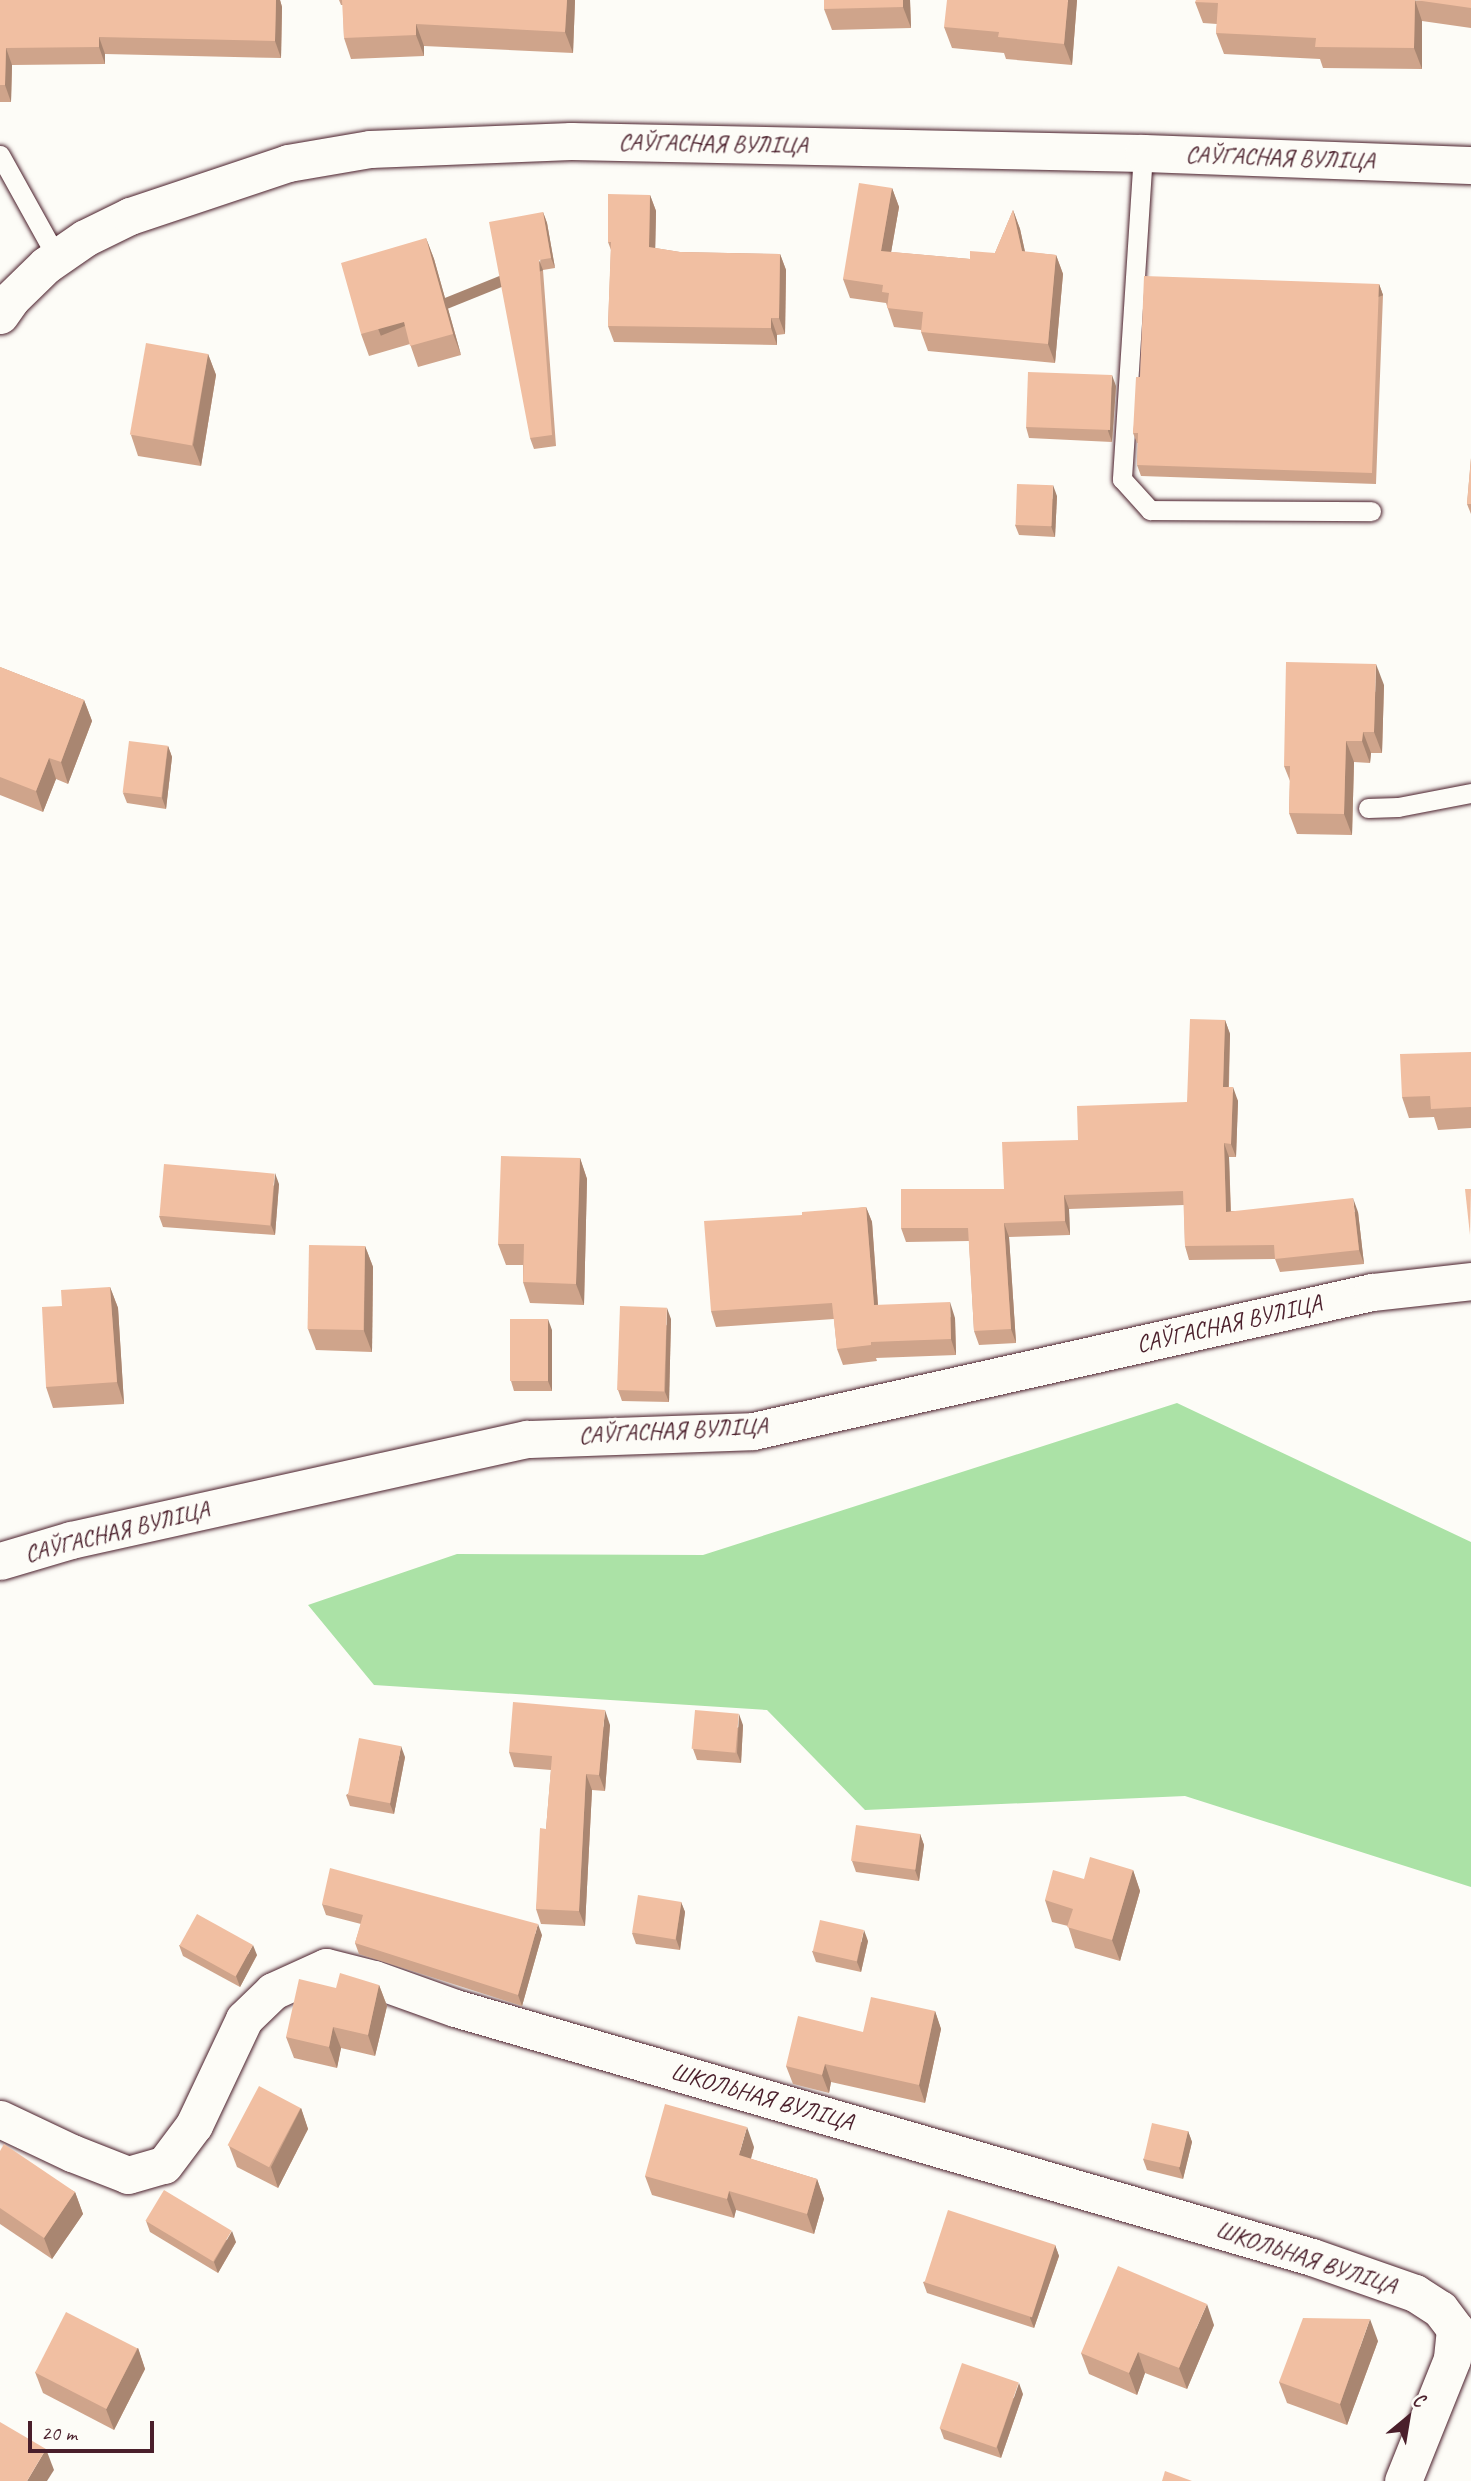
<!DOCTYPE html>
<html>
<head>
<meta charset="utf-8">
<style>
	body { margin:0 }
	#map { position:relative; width:1471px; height:2481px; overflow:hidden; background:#fdfcf7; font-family:Caveat,sans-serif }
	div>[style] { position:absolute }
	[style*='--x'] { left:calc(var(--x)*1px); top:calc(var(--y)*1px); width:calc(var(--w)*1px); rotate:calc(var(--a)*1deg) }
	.green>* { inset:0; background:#abe2a6 }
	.roads { filter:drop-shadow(0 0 2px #4a1f2b) drop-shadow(0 0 2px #4a1f2b) }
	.service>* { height:19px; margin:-9.5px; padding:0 9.5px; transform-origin:9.5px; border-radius:9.5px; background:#fdfcf7 }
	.minor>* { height:37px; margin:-18.5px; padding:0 18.5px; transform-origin:18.5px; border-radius:18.5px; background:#fdfcf7 }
	.wall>* { inset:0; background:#cfa48b }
	.shaded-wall>* { inset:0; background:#a98671; transform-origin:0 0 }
	.building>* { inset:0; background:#f1bfa2; transform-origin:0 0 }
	span { translate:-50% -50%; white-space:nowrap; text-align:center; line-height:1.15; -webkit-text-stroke:6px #fdfcf7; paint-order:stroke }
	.street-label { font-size:24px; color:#4a1f2b }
	.north { position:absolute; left:1373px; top:2383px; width:70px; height:70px; -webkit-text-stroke:5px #fdfcf7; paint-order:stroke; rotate:30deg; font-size:19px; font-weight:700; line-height:28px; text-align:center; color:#4a1f2b }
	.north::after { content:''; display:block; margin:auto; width:24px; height:32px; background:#4a1f2b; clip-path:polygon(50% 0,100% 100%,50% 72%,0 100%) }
	.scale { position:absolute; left:28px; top:2421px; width:126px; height:32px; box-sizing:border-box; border:4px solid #4a1f2b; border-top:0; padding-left:9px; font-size:21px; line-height:24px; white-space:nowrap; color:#4a1f2b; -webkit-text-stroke:5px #fdfcf7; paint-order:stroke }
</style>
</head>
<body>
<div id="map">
	<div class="green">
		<i style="clip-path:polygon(1177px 1403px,1471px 1542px,1471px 1887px,1185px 1796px,865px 1810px,767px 1710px,374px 1685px,308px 1605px,457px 1554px,703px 1555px)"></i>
	</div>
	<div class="roads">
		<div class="service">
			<i style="--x:1143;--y:153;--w:327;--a:93.7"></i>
			<i style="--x:1122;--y:479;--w:42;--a:47.9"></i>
			<i style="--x:1150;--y:510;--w:221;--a:0.3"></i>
			<i style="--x:0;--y:155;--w:118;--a:61"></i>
			<i style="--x:1368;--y:808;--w:30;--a:-2"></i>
			<i style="--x:1398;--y:807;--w:74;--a:-10.9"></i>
		</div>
		<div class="minor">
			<i style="--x:0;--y:315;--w:19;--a:-55"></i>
			<i style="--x:11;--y:299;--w:49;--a:-44.2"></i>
			<i style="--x:46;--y:265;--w:47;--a:-34.7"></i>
			<i style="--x:85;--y:238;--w:50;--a:-26.1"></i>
			<i style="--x:130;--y:216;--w:167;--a:-18.5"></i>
			<i style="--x:288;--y:163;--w:83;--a:-9.7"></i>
			<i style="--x:370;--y:149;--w:201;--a:-2.3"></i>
			<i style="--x:571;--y:141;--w:572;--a:1.2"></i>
			<i style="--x:1143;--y:153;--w:328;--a:2.1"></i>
			<i style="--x:0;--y:1561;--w:74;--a:-16.5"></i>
			<i style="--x:71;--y:1540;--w:467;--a:-12.5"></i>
			<i style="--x:527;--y:1439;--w:226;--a:-2"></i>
			<i style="--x:753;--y:1431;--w:634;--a:-12.66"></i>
			<i style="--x:1372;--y:1292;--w:100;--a:-6.3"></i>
			<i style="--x:0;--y:2119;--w:80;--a:25.3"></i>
			<i style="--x:72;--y:2153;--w:60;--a:21.4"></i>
			<i style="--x:128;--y:2175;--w:37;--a:-16"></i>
			<i style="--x:164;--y:2165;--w:50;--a:-53.1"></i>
			<i style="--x:194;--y:2125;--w:117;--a:-64.7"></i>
			<i style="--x:244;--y:2019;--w:40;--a:-44"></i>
			<i style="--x:273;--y:1991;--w:58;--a:-24.4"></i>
			<i style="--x:326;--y:1967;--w:49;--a:14"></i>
			<i style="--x:374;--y:1979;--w:86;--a:19.7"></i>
			<i style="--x:455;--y:2008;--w:892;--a:16.2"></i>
			<i style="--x:1312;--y:2257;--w:109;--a:19.3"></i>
			<i style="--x:1415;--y:2293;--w:30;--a:33"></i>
			<i style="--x:1440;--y:2309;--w:25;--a:53"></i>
			<i style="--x:1455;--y:2329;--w:30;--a:96"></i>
			<i style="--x:1452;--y:2359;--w:131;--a:111.9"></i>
		</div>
	</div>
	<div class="wall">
		<i style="clip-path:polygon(0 0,280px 0,282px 7px,281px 58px,105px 54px,105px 64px,12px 65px,11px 102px,0 102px)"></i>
		<i style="clip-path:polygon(339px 0,575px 0,573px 53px,424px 46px,424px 56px,351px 59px,344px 38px,343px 5px,341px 5px)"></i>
		<i style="clip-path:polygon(824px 0,910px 0,911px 28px,832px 30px,824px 9px)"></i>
		<i style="clip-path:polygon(1077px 0,1072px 65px,1006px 59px,1004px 53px,952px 48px,944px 27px)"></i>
		<i style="clip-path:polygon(1471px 0,1471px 28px,1422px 21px,1422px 69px,1323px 68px,1320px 59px,1224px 54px,1216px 33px,1217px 24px,1203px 23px,1195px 2px)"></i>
		<i style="clip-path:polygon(892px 188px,899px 207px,891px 252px,970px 259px,995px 253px,1013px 210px,1020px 229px,1025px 252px,1056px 255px,1063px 274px,1055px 363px,928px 351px,921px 332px,921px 330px,894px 327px,886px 303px,850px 298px,843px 279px)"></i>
		<i style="clip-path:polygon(650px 195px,656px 211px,655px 248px,680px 252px,780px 254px,786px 270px,785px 334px,777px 335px,777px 345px,614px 342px,608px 326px,611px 250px,608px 242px)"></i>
		<i style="clip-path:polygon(543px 212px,547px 223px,555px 268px,543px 270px,556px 446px,534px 449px,530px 438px)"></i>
		<i style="clip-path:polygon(426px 238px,434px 259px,461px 355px,418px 367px,410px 344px,369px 356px,361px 334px)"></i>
		<i style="clip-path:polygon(1379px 284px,1383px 295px,1376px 484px,1141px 476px,1137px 465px,1138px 443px,1137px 443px,1133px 433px,1140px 377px)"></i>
		<i style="clip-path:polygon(208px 354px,216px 375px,201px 466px,138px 456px,131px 435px)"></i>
		<i style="clip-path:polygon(1116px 386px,1112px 442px,1029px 438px,1026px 427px)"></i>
		<i style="clip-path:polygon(1471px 458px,1471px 514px,1467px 504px)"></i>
		<i style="clip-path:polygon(1057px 496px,1055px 537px,1019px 535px,1015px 525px)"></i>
		<i style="clip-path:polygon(0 667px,84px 700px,92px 721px,68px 784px,56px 779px,43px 812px,0 795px)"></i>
		<i style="clip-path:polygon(1384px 685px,1382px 753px,1371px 753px,1370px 763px,1354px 762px,1352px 835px,1297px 834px,1289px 813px,1290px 781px,1284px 766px)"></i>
		<i style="clip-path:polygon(168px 746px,172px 757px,166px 809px,127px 803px,123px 793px)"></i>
		<i style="clip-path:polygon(1225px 1020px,1230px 1034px,1229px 1087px,1238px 1101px,1236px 1157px,1229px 1157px,1231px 1211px,1358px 1212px,1364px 1264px,1280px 1272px,1275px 1259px,1189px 1260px,1185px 1246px,1184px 1205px,1069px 1209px,1070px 1235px,1009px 1237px,1016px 1343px,979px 1345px,974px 1331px,969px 1241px,906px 1242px,901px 1228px,1004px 1189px,1078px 1140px,1187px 1102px)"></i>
		<i style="clip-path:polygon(1471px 1052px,1471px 1128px,1438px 1130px,1434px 1117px,1409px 1118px,1402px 1097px)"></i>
		<i style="clip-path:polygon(580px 1158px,587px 1179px,584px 1305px,530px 1303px,523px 1282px,523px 1265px,506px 1265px,498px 1244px)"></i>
		<i style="clip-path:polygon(279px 1184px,275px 1235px,163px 1227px,159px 1216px)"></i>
		<i style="clip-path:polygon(866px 1207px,872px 1222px,878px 1305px,955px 1318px,956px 1355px,876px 1358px,877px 1361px,843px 1365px,837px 1349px,834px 1319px,716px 1327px,711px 1311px,802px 1215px)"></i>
		<i style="clip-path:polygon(365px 1246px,373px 1267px,372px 1352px,316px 1350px,308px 1329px)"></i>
		<i style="clip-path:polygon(110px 1287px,118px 1308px,124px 1404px,53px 1408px,46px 1387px,62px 1306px)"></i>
		<i style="clip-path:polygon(671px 1319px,669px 1402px,622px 1401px,618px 1390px)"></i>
		<i style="clip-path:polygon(552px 1330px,552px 1391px,514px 1391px,511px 1381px)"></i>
		<i style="clip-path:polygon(610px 1725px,605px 1791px,592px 1790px,585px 1926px,541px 1924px,536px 1909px,546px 1829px,551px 1770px,514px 1767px,509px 1752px)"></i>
		<i style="clip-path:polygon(743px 1725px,741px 1763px,697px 1760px,693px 1749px)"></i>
		<i style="clip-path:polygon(405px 1757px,394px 1814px,350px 1806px,346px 1795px)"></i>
		<i style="clip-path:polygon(920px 1834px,924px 1845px,919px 1881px,856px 1872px,852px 1861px)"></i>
		<i style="clip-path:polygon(1133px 1870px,1140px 1891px,1120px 1961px,1075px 1948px,1068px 1926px,1052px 1922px,1045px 1900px,1084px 1879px)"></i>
		<i style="clip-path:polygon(681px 1902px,685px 1912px,680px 1950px,636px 1944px,632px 1933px)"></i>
		<i style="clip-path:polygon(322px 1904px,542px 1935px,522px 2006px,359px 1954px,355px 1943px,361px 1924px,326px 1915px)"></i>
		<i style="clip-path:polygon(868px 1941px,861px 1972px,816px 1962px,812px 1951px)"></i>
		<i style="clip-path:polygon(179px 1945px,257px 1955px,240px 1987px,183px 1956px)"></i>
		<i style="clip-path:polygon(379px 1985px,387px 2006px,375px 2056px,341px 2048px,337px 2068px,294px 2058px,286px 2037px,336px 1988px)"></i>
		<i style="clip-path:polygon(935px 2011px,941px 2029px,925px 2103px,831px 2082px,829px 2093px,793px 2084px,786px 2066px,863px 2032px)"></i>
		<i style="clip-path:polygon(301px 2108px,308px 2129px,278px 2188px,237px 2167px,229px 2146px)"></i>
		<i style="clip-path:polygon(1188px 2131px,1192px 2142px,1183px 2179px,1147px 2170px,1143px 2159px)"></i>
		<i style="clip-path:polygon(754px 2147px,751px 2159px,817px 2179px,824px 2199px,814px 2234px,736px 2210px,734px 2218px,652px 2195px,645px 2176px)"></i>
		<i style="clip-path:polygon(0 2151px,75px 2192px,83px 2214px,52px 2259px,0 2224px)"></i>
		<i style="clip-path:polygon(146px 2221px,236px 2242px,218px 2273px,150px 2232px)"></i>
		<i style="clip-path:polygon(1055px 2245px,1059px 2256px,1034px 2328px,927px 2293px,923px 2282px)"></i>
		<i style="clip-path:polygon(1214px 2325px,1187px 2389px,1145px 2373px,1137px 2395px,1089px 2374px,1081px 2353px)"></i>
		<i style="clip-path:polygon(1378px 2341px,1347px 2425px,1287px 2403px,1279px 2382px)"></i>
		<i style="clip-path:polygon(138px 2348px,145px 2369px,114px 2430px,43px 2393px,35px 2372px)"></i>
		<i style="clip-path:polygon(1023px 2394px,1001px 2458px,944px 2439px,940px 2428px)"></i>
	</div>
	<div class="shaded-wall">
		<i style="clip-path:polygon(276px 0,280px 0,282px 7px,281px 58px,275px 41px)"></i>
		<i style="clip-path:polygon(567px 0,575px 0,573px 53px,565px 32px)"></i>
		<i style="clip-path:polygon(903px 0,910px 0,911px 28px,903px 7px)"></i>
		<i style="clip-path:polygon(1068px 0,1077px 0,1072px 65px,1064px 44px)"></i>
		<i style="clip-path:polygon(1415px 0,1422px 21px,1422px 69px,1414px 48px)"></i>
		<i style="clip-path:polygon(416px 24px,424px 46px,424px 56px,416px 35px)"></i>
		<i style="clip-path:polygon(99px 37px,105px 54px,105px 64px,99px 47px)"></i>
		<i style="clip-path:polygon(6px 48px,12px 65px,11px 102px,5px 85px)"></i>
		<i style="clip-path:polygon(892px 188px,899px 207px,888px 270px,881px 251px)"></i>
		<i style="clip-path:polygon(650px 195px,656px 211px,655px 263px,649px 247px)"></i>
		<i style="clip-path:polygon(1013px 210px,1020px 229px,1029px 270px,1022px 251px)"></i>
		<i style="clip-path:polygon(543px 212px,547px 223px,555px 268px,551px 258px)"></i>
		<i style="clip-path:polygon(426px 238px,434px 259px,461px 355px,453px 334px)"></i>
		<i style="clip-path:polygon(780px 254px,786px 270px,785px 334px,779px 318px)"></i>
		<i style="clip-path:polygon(1056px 255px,1063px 274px,1055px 363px,1048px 344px)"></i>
		<i style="left:539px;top:260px;width:11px;height:175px;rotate:68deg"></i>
		<i style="left:1379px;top:284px;width:12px;height:189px;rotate:70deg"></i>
		<i style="clip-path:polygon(771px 318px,777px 335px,777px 345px,771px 328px)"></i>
		<i style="clip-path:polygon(208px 354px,216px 375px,201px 466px,193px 445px)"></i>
		<i style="clip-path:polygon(1112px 375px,1116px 386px,1112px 442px,1108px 431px)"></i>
		<i style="clip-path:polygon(1053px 485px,1057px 496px,1055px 537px,1051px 526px)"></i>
		<i style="clip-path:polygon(1376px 664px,1384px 685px,1382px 753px,1374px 732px)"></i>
		<i style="clip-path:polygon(84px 700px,92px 721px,68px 784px,61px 762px)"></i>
		<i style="clip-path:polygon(1363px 732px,1371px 753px,1370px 763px,1362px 741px)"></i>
		<i style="clip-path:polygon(1346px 741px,1354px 762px,1352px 835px,1344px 814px)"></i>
		<i style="clip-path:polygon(168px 746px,172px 757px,166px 809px,162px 798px)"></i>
		<i style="clip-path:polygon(49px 758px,56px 779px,43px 812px,36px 791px)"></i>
		<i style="clip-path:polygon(1225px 1020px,1230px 1034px,1228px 1101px,1223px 1087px)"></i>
		<i style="clip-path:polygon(1233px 1087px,1238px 1101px,1236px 1157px,1231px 1144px)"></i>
		<i style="clip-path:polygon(1224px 1143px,1229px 1157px,1231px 1225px,1226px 1212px)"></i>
		<i style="clip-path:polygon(580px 1158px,587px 1179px,584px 1305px,576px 1284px)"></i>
		<i style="clip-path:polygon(275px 1173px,279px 1184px,275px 1235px,271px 1225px)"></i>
		<i style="clip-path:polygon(1064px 1195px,1069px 1209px,1070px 1235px,1065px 1221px)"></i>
		<i style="clip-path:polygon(1353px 1198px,1358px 1212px,1364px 1264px,1359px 1250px)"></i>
		<i style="clip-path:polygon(866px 1207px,872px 1222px,879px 1321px,874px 1305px)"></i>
		<i style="clip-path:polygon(1004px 1223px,1009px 1237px,1016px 1343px,1011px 1329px)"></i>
		<i style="clip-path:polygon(365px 1246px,373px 1267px,372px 1352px,364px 1331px)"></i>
		<i style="clip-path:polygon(110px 1287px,118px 1308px,124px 1404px,117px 1382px)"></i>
		<i style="clip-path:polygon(950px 1302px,955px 1318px,956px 1355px,951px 1339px)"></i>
		<i style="clip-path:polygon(667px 1308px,671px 1319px,669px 1402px,665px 1392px)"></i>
		<i style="clip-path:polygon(548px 1319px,552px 1330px,552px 1391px,548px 1381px)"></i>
		<i style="clip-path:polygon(605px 1710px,610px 1725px,605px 1791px,599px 1775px)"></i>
		<i style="clip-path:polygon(739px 1714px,743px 1725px,741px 1763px,737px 1753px)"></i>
		<i style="clip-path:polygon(401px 1746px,405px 1757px,394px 1814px,390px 1804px)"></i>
		<i style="clip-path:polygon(586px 1774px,592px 1790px,585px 1926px,579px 1911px)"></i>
		<i style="clip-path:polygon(920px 1834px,924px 1845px,919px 1881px,915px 1870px)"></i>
		<i style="clip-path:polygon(1133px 1870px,1140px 1891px,1120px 1961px,1112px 1940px)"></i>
		<i style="clip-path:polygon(681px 1902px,685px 1912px,680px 1950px,676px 1939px)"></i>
		<i style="clip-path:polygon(538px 1924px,542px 1935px,522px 2006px,518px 1995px)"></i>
		<i style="clip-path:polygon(864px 1930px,868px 1941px,861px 1972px,857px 1962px)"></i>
		<i style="clip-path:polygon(253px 1945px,257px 1955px,240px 1987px,236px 1976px)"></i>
		<i style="clip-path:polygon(379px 1985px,387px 2006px,375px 2056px,368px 2035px)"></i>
		<i style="clip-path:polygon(935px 2011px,941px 2029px,925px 2103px,919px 2085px)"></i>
		<i style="clip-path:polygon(333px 2027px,341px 2048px,337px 2068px,329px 2047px)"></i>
		<i style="clip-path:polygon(825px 2064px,831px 2082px,829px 2093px,822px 2075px)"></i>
		<i style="clip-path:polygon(301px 2108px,308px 2129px,278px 2188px,271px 2167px)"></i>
		<i style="clip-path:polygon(747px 2127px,754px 2147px,746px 2175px,739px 2155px)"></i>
		<i style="clip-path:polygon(1188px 2131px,1192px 2142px,1183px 2179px,1179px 2168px)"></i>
		<i style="clip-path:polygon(817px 2179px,824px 2199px,814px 2234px,807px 2214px)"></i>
		<i style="clip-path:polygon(729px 2191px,736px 2210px,734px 2218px,727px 2199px)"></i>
		<i style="clip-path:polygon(75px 2192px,83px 2214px,52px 2259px,44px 2238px)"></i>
		<i style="clip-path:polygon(232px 2231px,236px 2242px,218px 2273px,214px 2262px)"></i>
		<i style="clip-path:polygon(1055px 2245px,1059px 2256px,1034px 2328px,1030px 2318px)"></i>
		<i style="clip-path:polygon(1207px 2304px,1214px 2325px,1187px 2389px,1179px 2368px)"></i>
		<i style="clip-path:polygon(1370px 2319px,1378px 2341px,1347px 2425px,1340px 2404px)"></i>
		<i style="clip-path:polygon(138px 2348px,145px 2369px,114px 2430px,106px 2409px)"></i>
		<i style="clip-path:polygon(1138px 2352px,1145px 2373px,1137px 2395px,1129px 2373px)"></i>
		<i style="clip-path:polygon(1019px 2383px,1023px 2394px,1001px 2458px,997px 2447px)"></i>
		<i style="clip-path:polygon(46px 2449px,54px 2470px,47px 2481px,27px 2481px)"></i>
	</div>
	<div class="building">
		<i style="clip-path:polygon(0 0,276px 0,275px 41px,99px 37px,99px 47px,6px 48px,5px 85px,0 85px)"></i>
		<i style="clip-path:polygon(342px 0,567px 0,565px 32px,416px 24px,416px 35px,344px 38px)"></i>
		<i style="clip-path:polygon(824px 0,903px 0,903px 7px,824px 9px)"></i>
		<i style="clip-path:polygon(947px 0,1068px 0,1064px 44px,998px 37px,999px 32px,944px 27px)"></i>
		<i style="clip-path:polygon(1196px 0,1471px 0,1471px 8px,1415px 0,1414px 48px,1315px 47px,1316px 38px,1216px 33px,1218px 3px,1195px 2px)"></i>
		<i style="clip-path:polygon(859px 183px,892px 188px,881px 251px,970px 259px,970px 251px,995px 253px,1013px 210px,1022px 251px,1056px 255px,1048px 344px,921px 332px,923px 312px,887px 308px,889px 293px,882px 292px,883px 285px,843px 279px)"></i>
		<i style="clip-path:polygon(608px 194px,650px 195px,649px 247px,680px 252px,780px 254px,779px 318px,771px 318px,771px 328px,608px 326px,611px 242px,608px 242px)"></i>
		<i style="clip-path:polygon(543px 212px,551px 258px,539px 260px,552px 435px,530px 438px,489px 222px)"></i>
		<i style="clip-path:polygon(426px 238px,453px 334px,410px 346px,404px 322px,361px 334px,341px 263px)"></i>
		<i style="clip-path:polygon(1144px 276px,1379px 284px,1372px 473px,1137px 465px,1138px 433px,1133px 433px,1136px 377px,1140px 377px)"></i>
		<i style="left:146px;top:343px;width:63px;height:93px;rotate:10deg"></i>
		<i style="left:1028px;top:372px;width:84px;height:55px;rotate:2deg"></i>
		<i style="clip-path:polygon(1471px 458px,1471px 504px,1467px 504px)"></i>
		<i style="left:1017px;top:484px;width:36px;height:41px;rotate:2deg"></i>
		<i style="clip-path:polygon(1286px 662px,1376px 664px,1374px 732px,1363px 732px,1362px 741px,1346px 741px,1344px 814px,1289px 813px,1290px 766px,1284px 766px)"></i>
		<i style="clip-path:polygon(0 667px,84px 700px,61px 762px,49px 758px,36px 791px,0 777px)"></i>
		<i style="left:129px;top:741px;width:39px;height:52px;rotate:7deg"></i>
		<i style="clip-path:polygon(1190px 1019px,1225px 1020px,1223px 1087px,1233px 1087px,1231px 1144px,1224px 1143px,1226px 1212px,1353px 1198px,1359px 1250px,1275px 1259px,1274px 1245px,1185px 1246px,1183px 1191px,1064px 1195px,1065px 1221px,1004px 1223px,1011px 1329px,974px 1331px,968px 1228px,901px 1228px,901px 1189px,1004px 1189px,1002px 1142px,1078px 1140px,1077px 1106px,1187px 1102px)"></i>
		<i style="clip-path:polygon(1471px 1052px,1471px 1107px,1431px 1109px,1430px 1096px,1402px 1097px,1400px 1054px)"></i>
		<i style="clip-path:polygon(501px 1156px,580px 1158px,576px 1284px,523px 1282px,524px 1244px,498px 1244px)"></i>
		<i style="left:164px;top:1164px;width:111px;height:52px;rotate:5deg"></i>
		<i style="clip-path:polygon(1465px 1189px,1471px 1189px,1470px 1235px)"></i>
		<i style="clip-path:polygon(866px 1207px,874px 1305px,950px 1302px,951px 1339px,871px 1342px,871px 1345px,837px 1349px,832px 1303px,711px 1311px,704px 1221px,802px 1215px,802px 1212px)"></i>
		<i style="left:309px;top:1245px;width:56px;height:84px;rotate:1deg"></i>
		<i style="clip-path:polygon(110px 1287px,117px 1382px,46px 1387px,42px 1307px,62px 1306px,61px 1290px)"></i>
		<i style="left:620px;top:1306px;width:47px;height:84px;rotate:2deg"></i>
		<i style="left:510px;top:1319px;width:38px;height:62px"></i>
		<i style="clip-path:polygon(513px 1702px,605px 1710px,599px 1775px,586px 1774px,579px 1911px,536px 1909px,540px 1828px,546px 1829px,552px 1756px,509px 1752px)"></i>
		<i style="left:695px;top:1710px;width:44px;height:39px;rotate:5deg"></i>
		<i style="left:359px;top:1738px;width:43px;height:58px;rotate:11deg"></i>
		<i style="left:856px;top:1825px;width:65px;height:36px;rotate:8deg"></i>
		<i style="clip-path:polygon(1090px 1857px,1133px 1870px,1112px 1940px,1067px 1927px,1073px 1909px,1045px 1900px,1053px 1870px,1084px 1879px)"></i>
		<i style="clip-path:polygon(330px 1868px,538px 1924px,518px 1995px,355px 1943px,363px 1915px,322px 1904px)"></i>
		<i style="left:638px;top:1895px;width:44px;height:38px;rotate:9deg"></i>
		<i style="left:197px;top:1914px;width:64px;height:36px;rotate:29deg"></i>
		<i style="left:820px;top:1920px;width:45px;height:32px;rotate:13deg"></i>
		<i style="clip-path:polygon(340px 1973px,379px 1985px,368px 2035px,333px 2027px,329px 2047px,286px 2037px,299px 1979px,336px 1988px)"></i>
		<i style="clip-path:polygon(871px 1997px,935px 2011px,919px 2085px,825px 2064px,822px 2075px,786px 2066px,798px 2016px,863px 2032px)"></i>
		<i style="left:259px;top:2086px;width:47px;height:67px;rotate:28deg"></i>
		<i style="clip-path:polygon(665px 2104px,747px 2127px,739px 2155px,817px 2179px,807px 2214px,729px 2191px,727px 2199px,645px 2176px)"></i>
		<i style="left:1152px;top:2123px;width:37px;height:37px;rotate:13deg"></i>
		<i style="clip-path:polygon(4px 2144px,75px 2192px,44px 2238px,0 2208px,0 2151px)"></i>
		<i style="left:164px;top:2190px;width:79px;height:36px;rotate:31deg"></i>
		<i style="left:948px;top:2210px;width:113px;height:76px;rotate:18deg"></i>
		<i style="clip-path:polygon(1118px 2266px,1207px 2304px,1179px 2368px,1138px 2352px,1129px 2373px,1081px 2353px)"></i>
		<i style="left:66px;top:2312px;width:80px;height:68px;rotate:27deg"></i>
		<i style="clip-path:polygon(1303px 2318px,1370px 2319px,1340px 2404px,1279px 2382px)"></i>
		<i style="left:962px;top:2363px;width:60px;height:69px;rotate:19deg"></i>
		<i style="clip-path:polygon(0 2422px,46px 2449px,27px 2481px,0 2481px)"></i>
		<i style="clip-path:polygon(1165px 2471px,1192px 2481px,1162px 2481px)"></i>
	</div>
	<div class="street-label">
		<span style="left:713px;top:144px;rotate:1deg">САЎГАСНАЯ ВУЛІЦА</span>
		<span style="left:1280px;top:158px;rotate:2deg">САЎГАСНАЯ ВУЛІЦА</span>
		<span style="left:1229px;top:1324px;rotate:-13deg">САЎГАСНАЯ ВУЛІЦА</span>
		<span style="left:673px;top:1431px;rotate:-3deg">САЎГАСНАЯ ВУЛІЦА</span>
		<span style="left:117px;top:1532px;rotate:-14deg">САЎГАСНАЯ ВУЛІЦА</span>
		<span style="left:762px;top:2097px;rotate:16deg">ШКОЛЬНАЯ ВУЛІЦА</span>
		<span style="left:1306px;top:2258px;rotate:18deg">ШКОЛЬНАЯ ВУЛІЦА</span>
	</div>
	<div class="north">С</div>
	<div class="scale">20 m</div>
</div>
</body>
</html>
